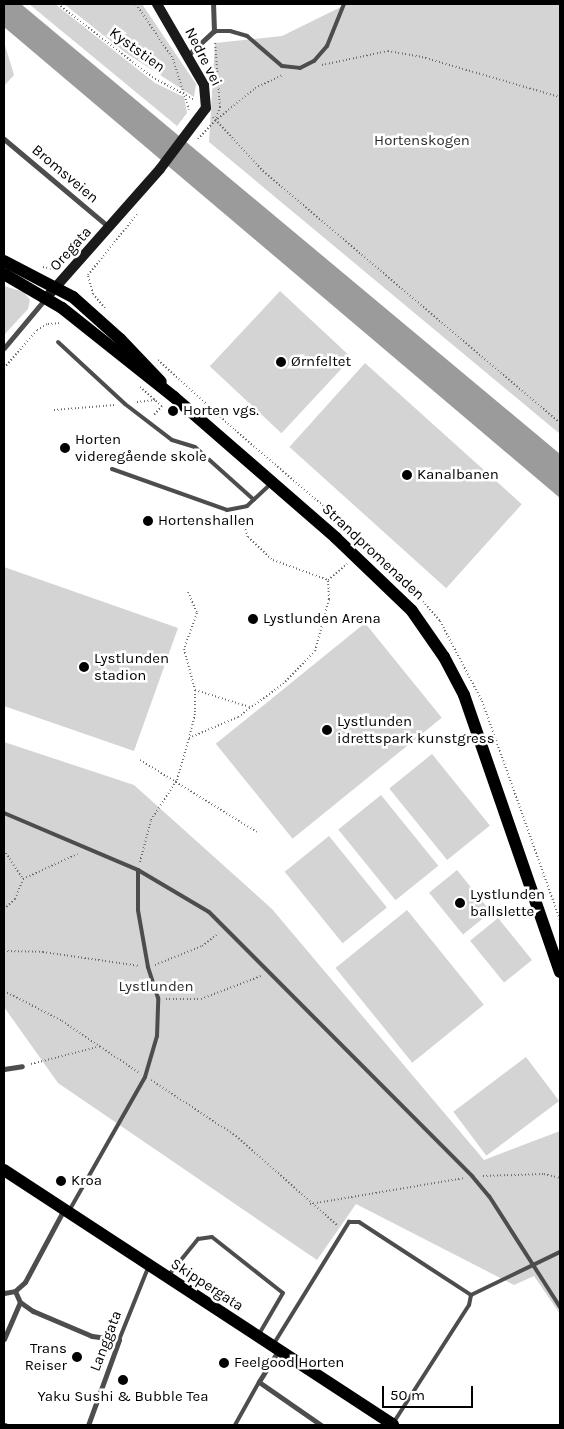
<!DOCTYPE html>
<html>
<head>
<meta charset="utf-8">
<style>
	body { margin:0 }
	#map { position:relative; width:564px; height:1429px; overflow:hidden; background:#fff; font-family:Karla,sans-serif }
	div>[style] { position:absolute }
	[style*='--x'] { left:calc(var(--x)*1px); top:calc(var(--y)*1px); width:calc(var(--w)*1px); rotate:calc(var(--a)*1deg) }
	.green>* { inset:0; background:#d4d4d4; transform-origin:0 0 }
	.water>* { inset:0; background:#9b9b9b }
	.path>* { height:2px; margin-top:-1px; transform-origin:0; background:repeating-linear-gradient(90deg,#6f6f6f 0 1px,transparent 0 3.5px) }
	.lane>* { height:4px; margin:-2px; padding:0 2px; transform-origin:2px; border-radius:2px; background:#4d4d4d }
	.street>* { height:5px; margin:-2.5px; padding:0 2.5px; transform-origin:2.5px; border-radius:2.5px; background:#4d4d4d }
	.secondary>* { height:10px; margin:-5px; padding:0 5px; transform-origin:5px; border-radius:5px; background:#1a1a1a }
	.primary>* { height:12px; margin:-6px; padding:0 6px; transform-origin:6px; border-radius:6px; background:#000 }
	.dots>* { width:14px; height:14px; translate:-50% -50%; box-sizing:border-box; border:2px solid #fff; border-radius:50% }
	span { translate:-50% -50%; white-space:nowrap; text-align:center; line-height:1.15; -webkit-text-stroke:5px #fff; paint-order:stroke }
	.street-label { font-size:15px; color:#000 }
	.park-label { font-size:15px; color:#2b2b2b }
	.poi-label { font-size:15px; color:#000 }
	.left { translate:0 -50%; text-align:left }
	.right { translate:-100% -50%; text-align:right }
	.frame { position:absolute; inset:0; border:5px solid #000; pointer-events:none }
	.scale { position:absolute; left:382px; top:1386px; width:91px; height:22px; box-sizing:border-box; border:2px solid #000; border-top:0; padding-left:6px; font-size:15px; line-height:18px; white-space:nowrap; color:#000; -webkit-text-stroke:4px #fff; paint-order:stroke }
</style>
</head>
<body>
<div id="map">
	<div class="green">
		<i style="clip-path:polygon(29px 4px,55px 4px,155px 83px,184px 97px,187px 113px,177px 126px)"></i>
		<i style="clip-path:polygon(64px 4px,142px 4px,196px 84px,194px 97px,126px 53px)"></i>
		<i style="clip-path:polygon(347px 4px,560px 4px,560px 434px,209px 142px,215px 43px,282px 36px)"></i>
		<i style="clip-path:polygon(4px 42px,14px 75px,4px 86px)"></i>
		<i style="clip-path:polygon(4px 286px,24px 292px,30px 300px,28px 309px,4px 335px)"></i>
		<i style="left:280px;top:291px;width:98px;height:103px;rotate:43deg"></i>
		<i style="left:365px;top:363px;width:211px;height:113px;rotate:42deg"></i>
		<i style="clip-path:polygon(4px 567px,178px 628px,134px 751px,4px 706px)"></i>
		<i style="left:365px;top:623px;width:122px;height:192px;rotate:51deg"></i>
		<i style="clip-path:polygon(4px 742px,134px 785px,272px 909px,484px 1160px,560px 1131px,560px 1314px,534px 1276px,514px 1285px,356px 1204px,317px 1260px,58px 1083px,4px 1007px)"></i>
		<i style="left:432px;top:754px;width:92px;height:55px;rotate:51deg"></i>
		<i style="left:381px;top:795px;width:91px;height:55px;rotate:51deg"></i>
		<i style="left:329px;top:836px;width:92px;height:57px;rotate:51deg"></i>
		<i style="left:457px;top:870px;width:54px;height:36px;rotate:51deg"></i>
		<i style="left:407px;top:910px;width:122px;height:92px;rotate:51deg"></i>
		<i style="left:498px;top:918px;width:54px;height:36px;rotate:51deg"></i>
		<i style="left:526px;top:1057px;width:55px;height:91px;rotate:53deg"></i>
	</div>
	<div class="water">
		<i style="clip-path:polygon(4px 4px,21px 4px,560px 454px,560px 498px,4px 27px)"></i>
	</div>
	<div class="path">
		<i style="--x:58;--y:4;--w:119;--a:37.8"></i>
		<i style="--x:152;--y:77;--w:49;--a:28.1"></i>
		<i style="--x:136;--y:4;--w:66;--a:56.1"></i>
		<i style="--x:173;--y:59;--w:53;--a:72.6"></i>
		<i style="--x:322;--y:65;--w:67;--a:-12"></i>
		<i style="--x:388;--y:51;--w:35;--a:10"></i>
		<i style="--x:422;--y:57;--w:144;--a:16.2"></i>
		<i style="--x:213;--y:117;--w:74;--a:47.2"></i>
		<i style="--x:263;--y:171;--w:390;--a:40.3"></i>
		<i style="--x:215;--y:121;--w:52;--a:-39.5"></i>
		<i style="--x:255;--y:88;--w:31;--a:-25"></i>
		<i style="--x:198;--y:139;--w:25;--a:-47"></i>
		<i style="--x:215;--y:121;--w:15;--a:-70"></i>
		<i style="--x:220;--y:107;--w:65;--a:-94.4"></i>
		<i style="--x:43;--y:267;--w:11;--a:10"></i>
		<i style="--x:54;--y:269;--w:6;--a:-39"></i>
		<i style="--x:105;--y:308;--w:18;--a:-131"></i>
		<i style="--x:93;--y:294;--w:20;--a:-105"></i>
		<i style="--x:88;--y:275;--w:80;--a:-51.1"></i>
		<i style="--x:158;--y:360;--w:104;--a:42.3"></i>
		<i style="--x:235;--y:430;--w:206;--a:40.7"></i>
		<i style="--x:391;--y:564;--w:75;--a:49.3"></i>
		<i style="--x:440;--y:621;--w:90;--a:62.3"></i>
		<i style="--x:482;--y:701;--w:232;--a:70.4"></i>
		<i style="--x:4;--y:368;--w:50;--a:-49"></i>
		<i style="--x:37;--y:330;--w:13;--a:-29"></i>
		<i style="--x:48;--y:324;--w:13;--a:-4"></i>
		<i style="--x:140;--y:387;--w:29;--a:41"></i>
		<i style="--x:162;--y:406;--w:13;--a:132"></i>
		<i style="--x:137;--y:402;--w:18;--a:-6"></i>
		<i style="--x:54;--y:410;--w:61;--a:-4.7"></i>
		<i style="--x:241;--y:516;--w:22;--a:72"></i>
		<i style="--x:248;--y:537;--w:34;--a:43"></i>
		<i style="--x:273;--y:560;--w:59;--a:20"></i>
		<i style="--x:188;--y:592;--w:23;--a:67"></i>
		<i style="--x:197;--y:613;--w:38;--a:110"></i>
		<i style="--x:184;--y:649;--w:42;--a:75"></i>
		<i style="--x:195;--y:690;--w:24;--a:90"></i>
		<i style="--x:195;--y:714;--w:25;--a:104"></i>
		<i style="--x:195;--y:690;--w:58;--a:17.2"></i>
		<i style="--x:140;--y:760;--w:137;--a:31.6"></i>
		<i style="--x:4;--y:850;--w:35;--a:57"></i>
		<i style="--x:140;--y:862;--w:43;--a:-75.3"></i>
		<i style="--x:151;--y:820;--w:48;--a:-57"></i>
		<i style="--x:177;--y:780;--w:44;--a:-74.1"></i>
		<i style="--x:189;--y:738;--w:53;--a:-23.2"></i>
		<i style="--x:238;--y:717;--w:56;--a:-36.3"></i>
		<i style="--x:283;--y:684;--w:46;--a:-45.9"></i>
		<i style="--x:315;--y:651;--w:54;--a:-74.9"></i>
		<i style="--x:329;--y:599;--w:19;--a:-93"></i>
		<i style="--x:328;--y:580;--w:25;--a:-40"></i>
		<i style="--x:4;--y:909;--w:15;--a:-42"></i>
		<i style="--x:15;--y:899;--w:22;--a:-68"></i>
		<i style="--x:23;--y:879;--w:60;--a:-24.8"></i>
		<i style="--x:4;--y:951;--w:39;--a:1"></i>
		<i style="--x:43;--y:952;--w:98;--a:8.2"></i>
		<i style="--x:155;--y:965;--w:51;--a:-22"></i>
		<i style="--x:202;--y:946;--w:21;--a:-37"></i>
		<i style="--x:4;--y:991;--w:65;--a:27.3"></i>
		<i style="--x:62;--y:1021;--w:92;--a:33.9"></i>
		<i style="--x:166;--y:999;--w:35;--a:0"></i>
		<i style="--x:201;--y:999;--w:64;--a:-21"></i>
		<i style="--x:31;--y:1064;--w:72;--a:-14.4"></i>
		<i style="--x:151;--y:1080;--w:102;--a:33.4"></i>
		<i style="--x:236;--y:1136;--w:136;--a:41.4"></i>
		<i style="--x:483;--y:1176;--w:61;--a:-1.9"></i>
		<i style="--x:544;--y:1174;--w:16;--a:14"></i>
		<i style="--x:310;--y:1204;--w:155;--a:-9.6"></i>
	</div>
	<div class="lane">
		<i style="--x:214;--y:31;--w:16;--a:0"></i>
		<i style="--x:230;--y:31;--w:18;--a:16"></i>
		<i style="--x:247;--y:36;--w:46;--a:40.6"></i>
		<i style="--x:282;--y:66;--w:18;--a:6"></i>
		<i style="--x:300;--y:68;--w:16;--a:-27"></i>
		<i style="--x:314;--y:61;--w:20;--a:-49"></i>
		<i style="--x:327;--y:46;--w:45;--a:-68"></i>
		<i style="--x:58;--y:342;--w:91;--a:42.8"></i>
		<i style="--x:125;--y:404;--w:59;--a:37.5"></i>
		<i style="--x:172;--y:440;--w:24;--a:17"></i>
		<i style="--x:195;--y:447;--w:79;--a:41.9"></i>
		<i style="--x:112;--y:469;--w:122;--a:19.6"></i>
		<i style="--x:227;--y:510;--w:20;--a:-11"></i>
		<i style="--x:247;--y:506;--w:33;--a:-43"></i>
		<i style="--x:4;--y:813;--w:146;--a:23"></i>
		<i style="--x:138;--y:870;--w:82;--a:30.6"></i>
		<i style="--x:209;--y:912;--w:373;--a:45.1"></i>
		<i style="--x:472;--y:1176;--w:26;--a:50"></i>
		<i style="--x:489;--y:1196;--w:132;--a:57.4"></i>
		<i style="--x:69;--y:1211;--w:154;--a:-60.4"></i>
		<i style="--x:145;--y:1077;--w:43;--a:-73.7"></i>
		<i style="--x:157;--y:1036;--w:38;--a:-88"></i>
		<i style="--x:158;--y:998;--w:33;--a:-108"></i>
		<i style="--x:148;--y:967;--w:58;--a:-100"></i>
		<i style="--x:138;--y:910;--w:40;--a:-90"></i>
		<i style="--x:168;--y:1276;--w:48;--a:-51"></i>
		<i style="--x:198;--y:1239;--w:14;--a:-8"></i>
		<i style="--x:212;--y:1237;--w:90;--a:38.3"></i>
		<i style="--x:283;--y:1293;--w:48;--a:120.3"></i>
		<i style="--x:471;--y:1295;--w:99;--a:-25.8"></i>
		<i style="--x:119;--y:1340;--w:78;--a:-68.1"></i>
		<i style="--x:273;--y:1345;--w:145;--a:-58.3"></i>
		<i style="--x:349;--y:1222;--w:10;--a:0"></i>
		<i style="--x:359;--y:1222;--w:134;--a:33.1"></i>
		<i style="--x:471;--y:1295;--w:10;--a:101"></i>
		<i style="--x:469;--y:1305;--w:139;--a:122.7"></i>
		<i style="--x:235;--y:1425;--w:49;--a:-60.8"></i>
	</div>
	<div class="street">
		<i style="--x:189;--y:54;--w:34;--a:-43"></i>
		<i style="--x:214;--y:31;--w:27;--a:-92"></i>
		<i style="--x:4;--y:139;--w:137;--a:40"></i>
		<i style="--x:4;--y:348;--w:65;--a:-50"></i>
		<i style="--x:4;--y:1069;--w:18;--a:-9"></i>
		<i style="--x:15;--y:1291;--w:12;--a:66"></i>
		<i style="--x:20;--y:1302;--w:16;--a:35"></i>
		<i style="--x:33;--y:1311;--w:64;--a:23"></i>
		<i style="--x:92;--y:1336;--w:27;--a:8"></i>
		<i style="--x:119;--y:1340;--w:90;--a:110"></i>
		<i style="--x:15;--y:1291;--w:13;--a:-42"></i>
		<i style="--x:25;--y:1282;--w:81;--a:-61.8"></i>
		<i style="--x:4;--y:1293;--w:11;--a:-10"></i>
		<i style="--x:4;--y:1339;--w:40;--a:-66.6"></i>
		<i style="--x:278;--y:1351;--w:36;--a:122"></i>
		<i style="--x:259;--y:1382;--w:75;--a:34.7"></i>
		<i style="--x:4;--y:1425;--w:1;--a:0"></i>
	</div>
	<div class="secondary">
		<i style="--x:46;--y:298;--w:172;--a:-48.5"></i>
		<i style="--x:160;--y:169;--w:76;--a:-53"></i>
		<i style="--x:206;--y:108;--w:23;--a:-95"></i>
		<i style="--x:204;--y:85;--w:94;--a:-120.1"></i>
	</div>
	<div class="primary">
		<i style="--x:4;--y:261;--w:78;--a:27.6"></i>
		<i style="--x:73;--y:297;--w:63;--a:41.8"></i>
		<i style="--x:120;--y:339;--w:59;--a:46.4"></i>
		<i style="--x:4;--y:274;--w:67;--a:30.4"></i>
		<i style="--x:62;--y:308;--w:143;--a:38.5"></i>
		<i style="--x:174;--y:397;--w:215;--a:41"></i>
		<i style="--x:336;--y:538;--w:105;--a:43.8"></i>
		<i style="--x:412;--y:611;--w:56;--a:55.2"></i>
		<i style="--x:444;--y:657;--w:43;--a:62.2"></i>
		<i style="--x:464;--y:695;--w:293;--a:70.9"></i>
		<i style="--x:4;--y:1170;--w:465;--a:33.2"></i>
	</div>
	<div class="dots">
		<i style="left:281px;top:362px;background:#000"></i>
		<i style="left:173px;top:411px;background:#000"></i>
		<i style="left:65px;top:448px;background:#000"></i>
		<i style="left:407px;top:475px;background:#000"></i>
		<i style="left:148px;top:521px;background:#000"></i>
		<i style="left:253px;top:619px;background:#000"></i>
		<i style="left:84px;top:667px;background:#000"></i>
		<i style="left:327px;top:730px;background:#000"></i>
		<i style="left:460px;top:903px;background:#000"></i>
		<i style="left:61px;top:1181px;background:#000"></i>
		<i style="left:77px;top:1357px;background:#000"></i>
		<i style="left:224px;top:1363px;background:#000"></i>
		<i style="left:123px;top:1380px;background:#000"></i>
	</div>
	<div class="street-label">
		<span style="left:137px;top:50px;rotate:36deg">Kyststien</span>
		<span style="left:203px;top:57px;rotate:63deg">Nedre vei</span>
		<span style="left:65px;top:174px;rotate:40deg">Bromsveien</span>
		<span style="left:71px;top:249px;rotate:-48deg">Oregata</span>
		<span style="left:373px;top:552px;rotate:43deg">Strandpromenaden</span>
		<span style="left:207px;top:1285px;rotate:33deg">Skippergata</span>
		<span style="left:106px;top:1341px;rotate:-69deg">Langgata</span>
	</div>
	<div class="park-label">
		<span style="left:422px;top:141px">Hortenskogen</span>
		<span style="left:156px;top:987px">Lystlunden</span>
	</div>
	<div class="poi-label">
		<span class="left" style="left:291px;top:362px">Ørnfeltet</span>
		<span class="left" style="left:183px;top:411px">Horten vgs.</span>
		<span class="left" style="left:75px;top:448px">Horten<br>videregående skole</span>
		<span class="left" style="left:417px;top:475px">Kanalbanen</span>
		<span class="left" style="left:158px;top:521px">Hortenshallen</span>
		<span class="left" style="left:263px;top:619px">Lystlunden Arena</span>
		<span class="left" style="left:94px;top:667px">Lystlunden<br>stadion</span>
		<span class="left" style="left:337px;top:730px">Lystlunden<br>idrettspark kunstgress</span>
		<span class="left" style="left:470px;top:903px">Lystlunden<br>ballslette</span>
		<span class="left" style="left:71px;top:1181px">Kroa</span>
		<span class="right" style="left:67px;top:1357px">Trans<br>Reiser</span>
		<span class="left" style="left:234px;top:1363px">Feelgood Horten</span>
		<span style="left:123px;top:1397px">Yaku Sushi &amp; Bubble Tea</span>
	</div>
	<div class="frame"></div>
	<div class="scale">50 m</div>
</div>
</body>
</html>
